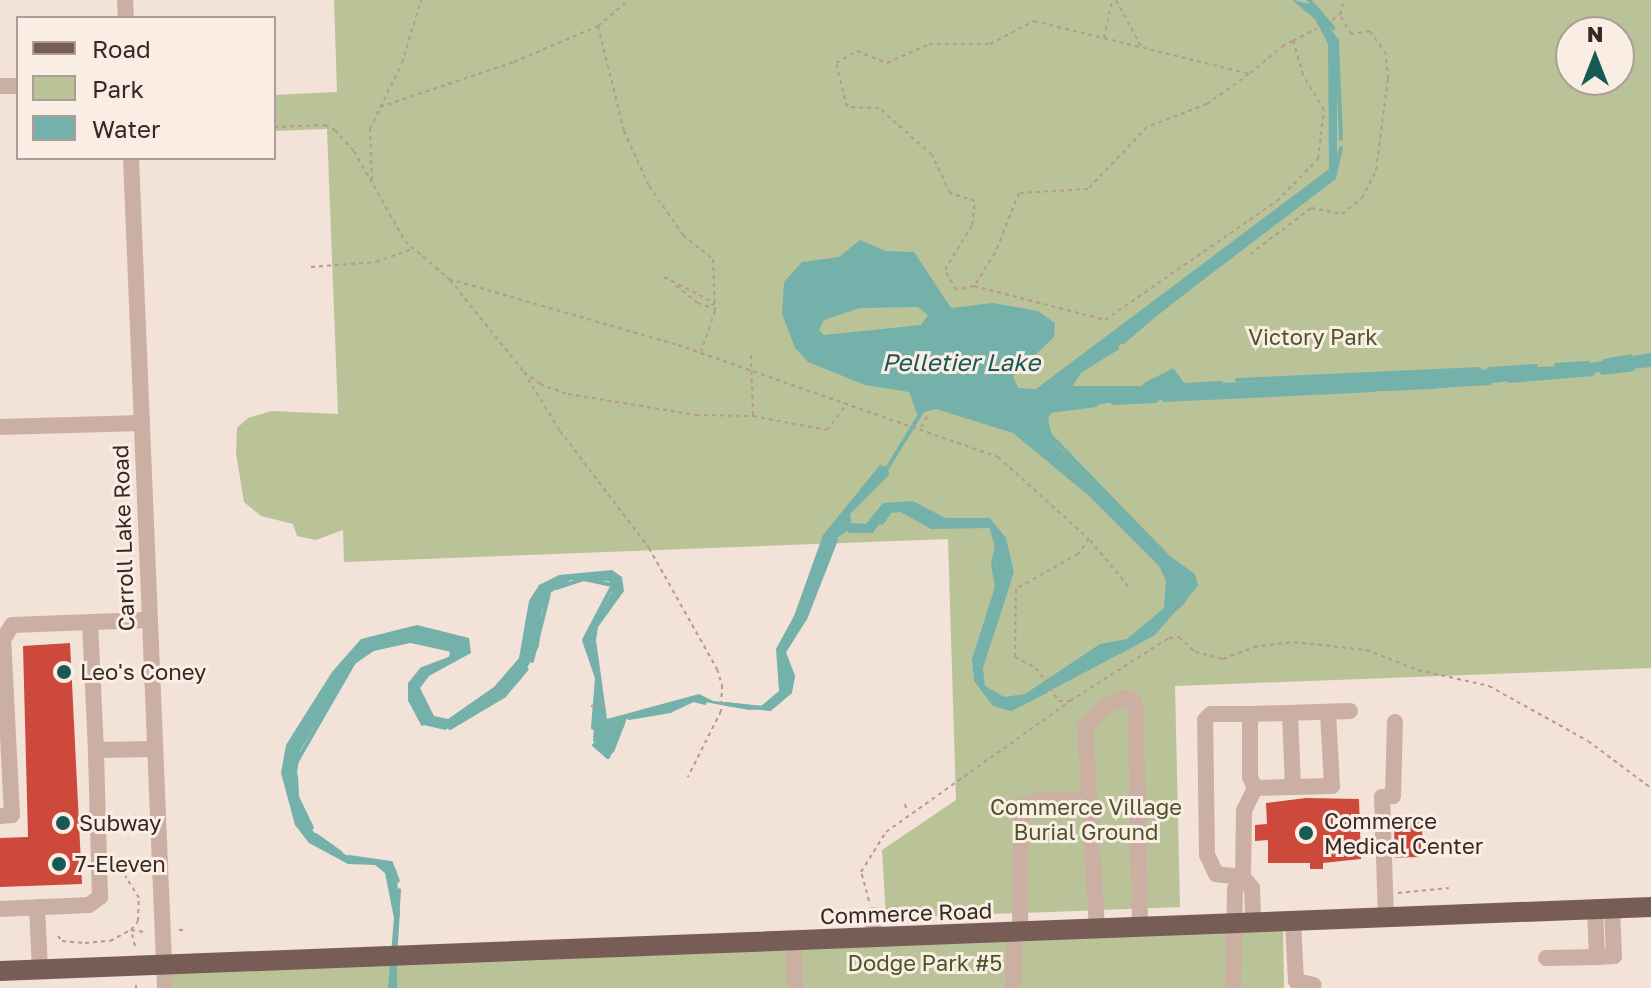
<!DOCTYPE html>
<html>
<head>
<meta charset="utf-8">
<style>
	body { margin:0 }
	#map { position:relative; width:1651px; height:988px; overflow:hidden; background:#f2e2d8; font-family:"Golos Text",sans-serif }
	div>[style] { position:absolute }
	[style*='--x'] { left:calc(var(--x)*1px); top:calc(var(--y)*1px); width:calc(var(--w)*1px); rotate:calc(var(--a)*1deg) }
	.green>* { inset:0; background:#bac297 }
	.water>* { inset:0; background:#75b1ab }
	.stream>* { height:4px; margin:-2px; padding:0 2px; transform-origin:2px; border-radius:2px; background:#75b1ab }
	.building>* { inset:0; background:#cd493b; transform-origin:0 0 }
	.path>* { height:2px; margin-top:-1px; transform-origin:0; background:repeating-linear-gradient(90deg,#b7998d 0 4px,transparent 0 8px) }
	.minor>* { height:16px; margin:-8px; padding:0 8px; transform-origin:8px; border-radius:8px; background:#cbafa3 }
	.major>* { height:20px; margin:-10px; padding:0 10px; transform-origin:10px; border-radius:10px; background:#785c56 }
	.dots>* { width:22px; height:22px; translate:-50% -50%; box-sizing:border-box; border:4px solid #faede4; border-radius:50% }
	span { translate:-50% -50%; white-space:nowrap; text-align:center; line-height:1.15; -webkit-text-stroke:6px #faede4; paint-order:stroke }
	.park-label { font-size:22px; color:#4b5528 }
	.street-label { font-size:22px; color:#352826 }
	.poi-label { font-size:22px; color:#352826 }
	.left { translate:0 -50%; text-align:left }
	.water-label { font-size:24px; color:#195954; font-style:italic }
	.legend { position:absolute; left:16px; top:16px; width:260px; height:144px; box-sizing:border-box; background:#faede4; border:2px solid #ab9e98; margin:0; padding:10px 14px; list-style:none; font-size:24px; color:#352826 }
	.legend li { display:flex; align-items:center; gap:16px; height:40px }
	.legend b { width:40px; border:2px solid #ab9e98 }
	.north { position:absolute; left:1555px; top:16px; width:80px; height:80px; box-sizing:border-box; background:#faede4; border:2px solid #ab9e98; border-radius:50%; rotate:0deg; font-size:22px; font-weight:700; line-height:32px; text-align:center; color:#352826 }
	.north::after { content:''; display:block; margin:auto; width:28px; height:36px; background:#195954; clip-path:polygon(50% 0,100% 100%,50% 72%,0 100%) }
</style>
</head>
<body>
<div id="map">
	<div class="green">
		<i style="clip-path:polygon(evenodd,334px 0,1651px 0,1651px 668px,1175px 686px,1180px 907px,886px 918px,882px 850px,956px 800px,948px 539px,344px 562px,343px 530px,316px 540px,297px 536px,293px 524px,261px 516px,244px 502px,236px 453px,237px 428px,248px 418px,272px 411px,338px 414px,327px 129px,274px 131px,274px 95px,337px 92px,334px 0,1571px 32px,1619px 32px,1619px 80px,1571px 80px,1571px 32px)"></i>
		<i style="clip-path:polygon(1283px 927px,1284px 988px,166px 988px,166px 967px)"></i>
	</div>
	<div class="water">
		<i style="clip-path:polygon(evenodd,1292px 0,1315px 5px,1337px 38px,1337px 175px,1112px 351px,1080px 371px,1069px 388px,1134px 389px,1173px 371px,1183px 385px,1577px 365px,1651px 353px,1651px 367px,1432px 389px,1116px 402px,1050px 411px,1047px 428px,1057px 446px,1169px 558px,1193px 575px,1196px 585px,1184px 604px,1138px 644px,1015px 709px,994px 704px,980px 689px,973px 670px,997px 587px,993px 529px,985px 524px,932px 527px,901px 510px,890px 511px,874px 531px,847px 531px,837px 538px,805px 619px,784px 652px,793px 684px,781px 701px,770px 709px,749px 710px,694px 700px,670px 711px,627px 718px,614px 752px,606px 758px,593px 741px,597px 678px,584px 640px,612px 592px,609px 581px,571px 580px,550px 593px,542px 611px,539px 646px,521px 679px,504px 696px,445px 730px,424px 725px,413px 709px,408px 688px,418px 671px,451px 658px,452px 649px,411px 641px,367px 652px,354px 662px,300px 751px,295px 789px,313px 831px,325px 844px,354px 859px,383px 861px,396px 869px,400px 911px,395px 988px,388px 988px,394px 918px,385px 873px,375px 865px,348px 864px,309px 843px,295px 825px,281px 773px,286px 745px,332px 672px,361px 639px,417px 625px,469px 638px,471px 653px,429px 676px,420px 688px,434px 716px,448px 719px,494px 687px,519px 658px,529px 601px,539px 585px,559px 575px,612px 570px,622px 577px,624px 591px,598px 627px,596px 640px,607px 719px,699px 694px,713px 701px,761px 706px,779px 691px,776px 649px,794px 616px,823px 535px,880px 465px,888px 467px,889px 475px,850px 514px,851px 523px,866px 524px,883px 503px,913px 501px,945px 518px,990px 518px,1006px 538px,1014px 572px,983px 668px,985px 686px,1004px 697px,1025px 694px,1100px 644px,1127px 639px,1164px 608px,1166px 581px,1159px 566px,1088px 495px,1013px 433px,936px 409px,917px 414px,909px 392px,865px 385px,808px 362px,795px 348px,782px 314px,784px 282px,802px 262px,839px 257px,860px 240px,885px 251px,914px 252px,951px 308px,993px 303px,1038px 311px,1055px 323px,1054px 337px,1013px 376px,1018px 388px,1036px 389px,1329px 169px,1328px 44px,1315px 19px,1292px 0,918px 307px,928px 315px,921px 325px,824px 335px,819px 330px,824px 320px,860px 308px,918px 307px)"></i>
	</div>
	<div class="stream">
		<i style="--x:1309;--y:0;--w:37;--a:49"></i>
		<i style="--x:1337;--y:40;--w:99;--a:87.7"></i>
		<i style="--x:1172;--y:301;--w:203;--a:-37.2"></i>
		<i style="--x:1334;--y:178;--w:31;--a:-77"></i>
		<i style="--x:1123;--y:342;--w:48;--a:-40.7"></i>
		<i style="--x:1117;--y:348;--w:44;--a:148.1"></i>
		<i style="--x:1080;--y:371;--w:20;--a:123"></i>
		<i style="--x:1069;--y:388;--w:69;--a:0"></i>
		<i style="--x:1604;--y:361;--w:27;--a:-10"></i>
		<i style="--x:1556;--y:365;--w:32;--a:-4"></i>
		<i style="--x:1489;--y:369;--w:47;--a:-3.7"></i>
		<i style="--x:1602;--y:373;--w:31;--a:-7"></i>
		<i style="--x:1237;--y:380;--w:243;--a:-2.6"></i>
		<i style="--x:1510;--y:381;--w:83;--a:-4.8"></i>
		<i style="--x:1146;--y:384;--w:30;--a:-26"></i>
		<i style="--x:1173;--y:371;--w:17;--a:54"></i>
		<i style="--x:1183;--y:385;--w:38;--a:-3"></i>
		<i style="--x:1387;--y:389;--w:103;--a:-3.3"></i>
		<i style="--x:1164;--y:400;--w:211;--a:-2.7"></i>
		<i style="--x:1113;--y:403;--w:43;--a:-2.7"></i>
		<i style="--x:888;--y:467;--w:63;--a:-58.6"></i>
		<i style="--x:882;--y:523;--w:14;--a:-56"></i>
		<i style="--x:890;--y:511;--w:11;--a:-5"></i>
		<i style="--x:901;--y:510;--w:35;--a:29"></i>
		<i style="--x:932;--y:527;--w:59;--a:-1"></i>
		<i style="--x:991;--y:526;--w:22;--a:74"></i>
		<i style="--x:997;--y:547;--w:16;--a:104"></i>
		<i style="--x:993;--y:563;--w:24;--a:81"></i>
		<i style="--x:997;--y:587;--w:77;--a:107.5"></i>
		<i style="--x:974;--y:660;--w:20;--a:84"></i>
		<i style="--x:976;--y:680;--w:30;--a:53"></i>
		<i style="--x:994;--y:704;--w:18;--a:16"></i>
		<i style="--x:1011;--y:709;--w:39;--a:-27"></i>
		<i style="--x:850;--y:531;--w:22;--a:0"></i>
		<i style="--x:556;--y:588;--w:29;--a:-18"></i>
		<i style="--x:584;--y:579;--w:30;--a:12"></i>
		<i style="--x:613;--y:585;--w:62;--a:117.8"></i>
		<i style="--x:584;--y:640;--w:40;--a:71.1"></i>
		<i style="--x:597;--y:678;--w:50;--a:94.6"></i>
		<i style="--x:532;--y:661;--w:69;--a:-75.8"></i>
		<i style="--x:1054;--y:686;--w:112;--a:-27.7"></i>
		<i style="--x:1153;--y:634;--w:65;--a:-48.7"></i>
		<i style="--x:1196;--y:585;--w:10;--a:-107"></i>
		<i style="--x:1193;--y:575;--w:29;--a:-145"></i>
		<i style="--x:1169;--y:558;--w:171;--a:-134.1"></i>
		<i style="--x:1050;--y:435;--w:18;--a:-106"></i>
		<i style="--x:1045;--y:418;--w:9;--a:-54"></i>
		<i style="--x:1050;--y:411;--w:46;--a:-7.4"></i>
		<i style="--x:726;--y:704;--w:44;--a:6.5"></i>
		<i style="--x:770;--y:709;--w:26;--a:-40"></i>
		<i style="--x:790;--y:692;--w:16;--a:-79"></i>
		<i style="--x:793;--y:676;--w:26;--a:-111"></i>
		<i style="--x:784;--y:652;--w:39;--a:-58"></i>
		<i style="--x:805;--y:619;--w:85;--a:-68.6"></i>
		<i style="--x:629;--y:718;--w:42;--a:-9.7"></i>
		<i style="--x:670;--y:711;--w:26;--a:-25"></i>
		<i style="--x:694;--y:700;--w:11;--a:15"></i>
		<i style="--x:450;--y:728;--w:63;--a:-30.7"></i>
		<i style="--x:504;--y:696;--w:35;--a:-50"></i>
		<i style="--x:594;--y:745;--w:18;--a:41"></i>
		<i style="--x:608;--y:757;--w:37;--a:-66"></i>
		<i style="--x:296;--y:763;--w:116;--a:-60.1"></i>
		<i style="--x:354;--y:662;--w:23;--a:-34"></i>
		<i style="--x:373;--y:649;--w:39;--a:-12"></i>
		<i style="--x:411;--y:641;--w:42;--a:12.4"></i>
		<i style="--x:452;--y:650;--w:8;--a:97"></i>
		<i style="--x:451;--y:658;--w:31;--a:159"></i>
		<i style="--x:422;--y:669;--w:19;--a:129"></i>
		<i style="--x:410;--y:684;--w:16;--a:90"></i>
		<i style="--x:410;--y:700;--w:27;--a:62"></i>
		<i style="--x:296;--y:776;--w:21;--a:87"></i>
		<i style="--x:297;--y:797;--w:34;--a:64"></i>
		<i style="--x:316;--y:835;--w:31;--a:36"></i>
		<i style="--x:349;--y:857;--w:42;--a:8.1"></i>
		<i style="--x:391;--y:863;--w:19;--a:69"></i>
		<i style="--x:395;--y:949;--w:59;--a:-86.1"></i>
		<i style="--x:395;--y:988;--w:26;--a:-90"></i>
	</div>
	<div class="building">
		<i style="clip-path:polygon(70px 643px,82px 884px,0 887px,0 838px,28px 837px,23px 646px)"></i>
		<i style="clip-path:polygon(1306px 798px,1359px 799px,1361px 859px,1323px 863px,1323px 869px,1310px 869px,1310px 863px,1268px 863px,1268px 840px,1255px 841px,1255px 825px,1267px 824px,1266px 803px)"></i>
		<i style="left:1422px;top:818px;width:39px;height:28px;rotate:89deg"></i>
	</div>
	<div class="path">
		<i style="--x:1116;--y:0;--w:55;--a:61.6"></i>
		<i style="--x:1332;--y:20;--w:9;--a:-36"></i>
		<i style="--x:598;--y:26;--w:108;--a:76.1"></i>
		<i style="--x:624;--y:131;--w:60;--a:65.6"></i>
		<i style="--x:649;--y:186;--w:60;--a:55.2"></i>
		<i style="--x:683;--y:235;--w:38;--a:39"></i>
		<i style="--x:713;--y:259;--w:52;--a:87.8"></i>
		<i style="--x:715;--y:311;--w:43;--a:108.9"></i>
		<i style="--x:1104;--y:38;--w:39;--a:-78"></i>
		<i style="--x:1293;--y:41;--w:27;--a:-28"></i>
		<i style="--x:380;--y:107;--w:141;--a:-18.6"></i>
		<i style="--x:514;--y:62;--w:91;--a:-23.2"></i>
		<i style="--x:598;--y:26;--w:40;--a:-40"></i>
		<i style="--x:274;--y:127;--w:51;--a:-2.2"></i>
		<i style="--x:325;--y:125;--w:11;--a:27"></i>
		<i style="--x:335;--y:130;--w:28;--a:48"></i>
		<i style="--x:354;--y:151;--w:103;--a:60.5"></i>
		<i style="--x:405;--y:241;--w:58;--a:40.8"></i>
		<i style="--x:449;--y:279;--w:238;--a:16.1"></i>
		<i style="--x:678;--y:345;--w:339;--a:19.3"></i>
		<i style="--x:998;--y:457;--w:122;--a:42"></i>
		<i style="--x:1089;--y:539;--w:19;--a:126"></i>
		<i style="--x:1078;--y:554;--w:71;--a:150.6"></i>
		<i style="--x:1016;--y:589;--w:68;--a:90.8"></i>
		<i style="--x:1015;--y:657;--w:24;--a:28"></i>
		<i style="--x:1036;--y:668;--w:40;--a:55.1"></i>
		<i style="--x:1059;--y:701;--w:11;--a:0"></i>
		<i style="--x:1070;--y:701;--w:117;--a:-32.5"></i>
		<i style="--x:1169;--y:638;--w:10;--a:-6"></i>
		<i style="--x:1179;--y:637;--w:22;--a:43"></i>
		<i style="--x:1195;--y:652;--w:29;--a:14"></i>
		<i style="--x:1223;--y:659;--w:33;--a:-21"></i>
		<i style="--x:1254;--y:647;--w:40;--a:-7.1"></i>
		<i style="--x:1294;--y:642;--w:72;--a:6.3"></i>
		<i style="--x:1366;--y:650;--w:56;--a:21"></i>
		<i style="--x:1418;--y:670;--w:73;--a:12.7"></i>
		<i style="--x:1489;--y:686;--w:113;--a:29.1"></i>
		<i style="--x:1588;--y:741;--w:79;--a:36.7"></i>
		<i style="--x:372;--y:180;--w:51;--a:-92.2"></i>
		<i style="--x:370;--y:129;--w:73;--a:-64.1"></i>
		<i style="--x:402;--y:63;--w:66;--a:-73.2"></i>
		<i style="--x:1250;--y:254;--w:76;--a:-37"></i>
		<i style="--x:1311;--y:208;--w:32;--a:11"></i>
		<i style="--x:1342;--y:214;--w:26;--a:-39"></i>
		<i style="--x:1362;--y:198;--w:31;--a:-63"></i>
		<i style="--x:1376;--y:170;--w:92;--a:-82.5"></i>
		<i style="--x:1388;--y:79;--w:25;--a:-95"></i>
		<i style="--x:1386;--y:54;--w:28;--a:-125"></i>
		<i style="--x:1370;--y:31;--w:19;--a:171"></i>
		<i style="--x:1351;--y:34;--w:22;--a:-120"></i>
		<i style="--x:1340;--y:15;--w:16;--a:-75"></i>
		<i style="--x:311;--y:267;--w:65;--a:-4.4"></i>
		<i style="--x:376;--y:262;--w:37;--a:-20"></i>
		<i style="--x:664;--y:277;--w:57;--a:27"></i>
		<i style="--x:715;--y:303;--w:7;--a:146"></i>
		<i style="--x:709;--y:307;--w:12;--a:-160"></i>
		<i style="--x:698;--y:303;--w:29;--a:-142"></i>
		<i style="--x:450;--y:280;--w:118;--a:51.2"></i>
		<i style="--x:524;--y:372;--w:20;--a:37"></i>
		<i style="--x:540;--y:384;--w:30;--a:20"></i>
		<i style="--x:568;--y:394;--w:130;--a:9.3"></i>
		<i style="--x:696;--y:415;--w:57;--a:1"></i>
		<i style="--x:753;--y:416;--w:75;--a:10.7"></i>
		<i style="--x:827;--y:430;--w:30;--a:-53"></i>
		<i style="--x:974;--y:286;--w:135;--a:14.5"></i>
		<i style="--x:1105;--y:320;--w:209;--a:-34.7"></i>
		<i style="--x:1277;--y:201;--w:59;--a:-45.7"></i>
		<i style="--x:1318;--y:159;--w:49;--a:-83"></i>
		<i style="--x:1324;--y:110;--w:41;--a:-121"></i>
		<i style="--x:1303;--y:75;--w:35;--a:-106"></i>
		<i style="--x:1293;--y:41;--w:10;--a:156"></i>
		<i style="--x:1284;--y:45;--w:45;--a:140.4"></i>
		<i style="--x:1249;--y:74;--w:52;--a:144.5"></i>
		<i style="--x:1207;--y:104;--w:64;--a:159"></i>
		<i style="--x:1147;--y:127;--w:86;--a:133.6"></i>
		<i style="--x:1088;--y:189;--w:69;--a:176.7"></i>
		<i style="--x:1019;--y:193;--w:65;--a:111.8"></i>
		<i style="--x:995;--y:253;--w:39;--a:122"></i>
		<i style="--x:974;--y:286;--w:18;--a:167"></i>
		<i style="--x:956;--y:290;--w:23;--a:-119"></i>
		<i style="--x:945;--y:270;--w:52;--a:-59"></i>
		<i style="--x:972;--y:225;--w:24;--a:-83"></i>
		<i style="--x:975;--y:201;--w:26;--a:-162"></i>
		<i style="--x:950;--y:193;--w:42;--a:-115.3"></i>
		<i style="--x:932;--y:155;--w:71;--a:-138.4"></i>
		<i style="--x:879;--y:108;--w:32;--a:-178"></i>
		<i style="--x:847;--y:107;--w:45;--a:-104"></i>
		<i style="--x:836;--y:63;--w:24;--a:-30"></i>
		<i style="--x:857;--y:51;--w:32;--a:22"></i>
		<i style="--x:887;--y:63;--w:46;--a:-24.3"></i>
		<i style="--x:929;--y:44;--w:61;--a:0"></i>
		<i style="--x:990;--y:44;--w:50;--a:-27.6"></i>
		<i style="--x:1034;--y:21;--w:221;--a:13.8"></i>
		<i style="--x:751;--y:355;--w:60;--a:88.1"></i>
		<i style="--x:524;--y:372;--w:69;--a:58.6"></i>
		<i style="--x:560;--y:431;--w:147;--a:52.7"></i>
		<i style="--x:649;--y:548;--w:139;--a:60.7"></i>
		<i style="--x:717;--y:669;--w:17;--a:73"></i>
		<i style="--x:722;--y:685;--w:26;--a:92"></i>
		<i style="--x:721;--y:711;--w:74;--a:116.6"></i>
		<i style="--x:921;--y:427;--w:13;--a:-58"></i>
		<i style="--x:1090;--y:540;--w:65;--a:50.6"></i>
		<i style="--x:591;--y:706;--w:16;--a:-11"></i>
		<i style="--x:905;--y:804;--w:8;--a:76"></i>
		<i style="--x:1398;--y:893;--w:51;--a:-5.6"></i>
		<i style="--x:869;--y:901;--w:30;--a:-105"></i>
		<i style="--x:861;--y:872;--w:47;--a:-58"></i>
		<i style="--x:886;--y:832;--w:224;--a:-35.4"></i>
		<i style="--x:179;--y:930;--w:6;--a:0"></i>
		<i style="--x:58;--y:936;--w:6;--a:51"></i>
		<i style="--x:62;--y:941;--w:23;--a:5"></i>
		<i style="--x:85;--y:943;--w:25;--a:-5"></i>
		<i style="--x:110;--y:941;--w:24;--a:-28"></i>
		<i style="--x:131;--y:930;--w:11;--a:-52"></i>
		<i style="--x:138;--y:921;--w:23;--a:-88"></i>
		<i style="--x:139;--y:898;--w:26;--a:-122"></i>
		<i style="--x:135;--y:946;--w:16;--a:-104"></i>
		<i style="--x:131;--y:930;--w:14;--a:8"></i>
		<i style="--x:136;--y:985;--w:3;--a:90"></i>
	</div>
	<div class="minor">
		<i style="--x:125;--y:0;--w:18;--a:87"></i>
		<i style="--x:0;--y:86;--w:18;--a:0"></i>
		<i style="--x:131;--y:158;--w:831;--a:87.65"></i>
		<i style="--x:0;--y:427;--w:142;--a:-1.6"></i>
		<i style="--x:90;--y:623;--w:127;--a:87.3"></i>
		<i style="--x:96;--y:750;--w:57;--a:-1"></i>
		<i style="--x:1290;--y:713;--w:74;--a:87.7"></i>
		<i style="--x:1211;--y:714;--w:39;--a:0"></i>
		<i style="--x:1250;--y:714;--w:63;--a:90"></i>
		<i style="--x:1250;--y:777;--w:12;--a:66"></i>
		<i style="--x:1255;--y:788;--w:25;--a:116"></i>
		<i style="--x:1244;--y:811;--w:66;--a:90.9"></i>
		<i style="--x:1243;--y:877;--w:27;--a:-174"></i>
		<i style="--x:1216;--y:874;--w:21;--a:-115"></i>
		<i style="--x:1207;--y:855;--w:135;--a:-90.8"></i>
		<i style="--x:1205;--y:720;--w:8;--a:-45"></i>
		<i style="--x:1250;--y:714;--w:100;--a:-1.7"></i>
		<i style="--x:1255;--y:788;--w:77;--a:-1.5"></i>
		<i style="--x:1332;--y:786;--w:74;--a:-93.1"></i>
		<i style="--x:0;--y:816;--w:12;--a:-5"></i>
		<i style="--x:12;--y:815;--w:175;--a:-92.9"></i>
		<i style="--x:3;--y:640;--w:17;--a:-59"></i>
		<i style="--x:12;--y:625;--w:135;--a:-2.1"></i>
		<i style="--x:37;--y:907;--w:63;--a:87.3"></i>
		<i style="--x:0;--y:909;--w:89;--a:-2.6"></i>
		<i style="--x:89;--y:905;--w:14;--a:-36"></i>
		<i style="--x:100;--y:897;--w:147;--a:-91.6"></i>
		<i style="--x:873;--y:915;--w:23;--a:88"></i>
		<i style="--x:1386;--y:918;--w:121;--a:-91.9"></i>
		<i style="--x:1382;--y:797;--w:11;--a:-5"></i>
		<i style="--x:1393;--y:796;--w:74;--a:-88.5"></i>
		<i style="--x:1293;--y:922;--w:59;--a:87.1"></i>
		<i style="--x:1296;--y:981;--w:18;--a:13"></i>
		<i style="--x:1097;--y:929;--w:201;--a:-93.4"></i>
		<i style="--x:1085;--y:728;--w:28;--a:-49"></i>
		<i style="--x:1103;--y:707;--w:24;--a:-22"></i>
		<i style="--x:1125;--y:698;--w:9;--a:21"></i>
		<i style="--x:1133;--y:701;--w:12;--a:76"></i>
		<i style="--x:1136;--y:713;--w:215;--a:88.9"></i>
		<i style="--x:1020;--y:932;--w:126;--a:-89.5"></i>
		<i style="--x:1021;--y:806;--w:22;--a:-18"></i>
		<i style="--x:1042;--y:799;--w:46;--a:1.2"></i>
		<i style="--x:794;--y:941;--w:47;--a:88.8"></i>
		<i style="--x:1597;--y:957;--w:17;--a:-3"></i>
		<i style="--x:1614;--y:956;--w:47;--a:-92.4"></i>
		<i style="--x:1546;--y:958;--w:51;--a:-1.1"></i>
		<i style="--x:1597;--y:957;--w:48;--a:-92.4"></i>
		<i style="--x:1013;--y:988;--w:56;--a:-88"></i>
		<i style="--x:1233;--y:988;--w:99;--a:-88.8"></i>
		<i style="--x:1235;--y:889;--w:14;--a:-56"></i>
		<i style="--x:1243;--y:877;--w:14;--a:51"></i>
		<i style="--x:1252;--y:888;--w:35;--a:88"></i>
	</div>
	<div class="major">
		<i style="--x:0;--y:971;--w:1652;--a:-2.22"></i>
	</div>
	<div class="dots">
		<i style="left:64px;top:672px;background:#195954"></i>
		<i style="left:63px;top:823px;background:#195954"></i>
		<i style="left:1306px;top:833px;background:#195954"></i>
		<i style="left:59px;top:864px;background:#195954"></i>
	</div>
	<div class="park-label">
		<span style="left:1313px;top:337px">Victory Park</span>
		<span style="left:1086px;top:819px">Commerce Village<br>Burial Ground</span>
		<span style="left:925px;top:963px">Dodge Park #5</span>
	</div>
	<div class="street-label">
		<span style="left:123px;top:538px;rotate:-92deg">Carroll Lake Road</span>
		<span style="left:906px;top:913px;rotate:-2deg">Commerce Road</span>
	</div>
	<div class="poi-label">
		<span class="left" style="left:80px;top:672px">Leo's Coney</span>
		<span class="left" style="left:1324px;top:833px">Commerce<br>Medical Center</span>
		<span class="left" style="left:79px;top:823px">Subway</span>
		<span class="left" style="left:75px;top:864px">7-Eleven</span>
	</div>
	<div class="water-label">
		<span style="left:961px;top:362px">Pelletier Lake</span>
	</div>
	<ul class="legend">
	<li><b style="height:10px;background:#785c56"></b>Road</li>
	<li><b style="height:22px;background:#bac297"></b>Park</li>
	<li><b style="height:22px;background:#75b1ab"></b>Water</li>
	</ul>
	<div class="north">N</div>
</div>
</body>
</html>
